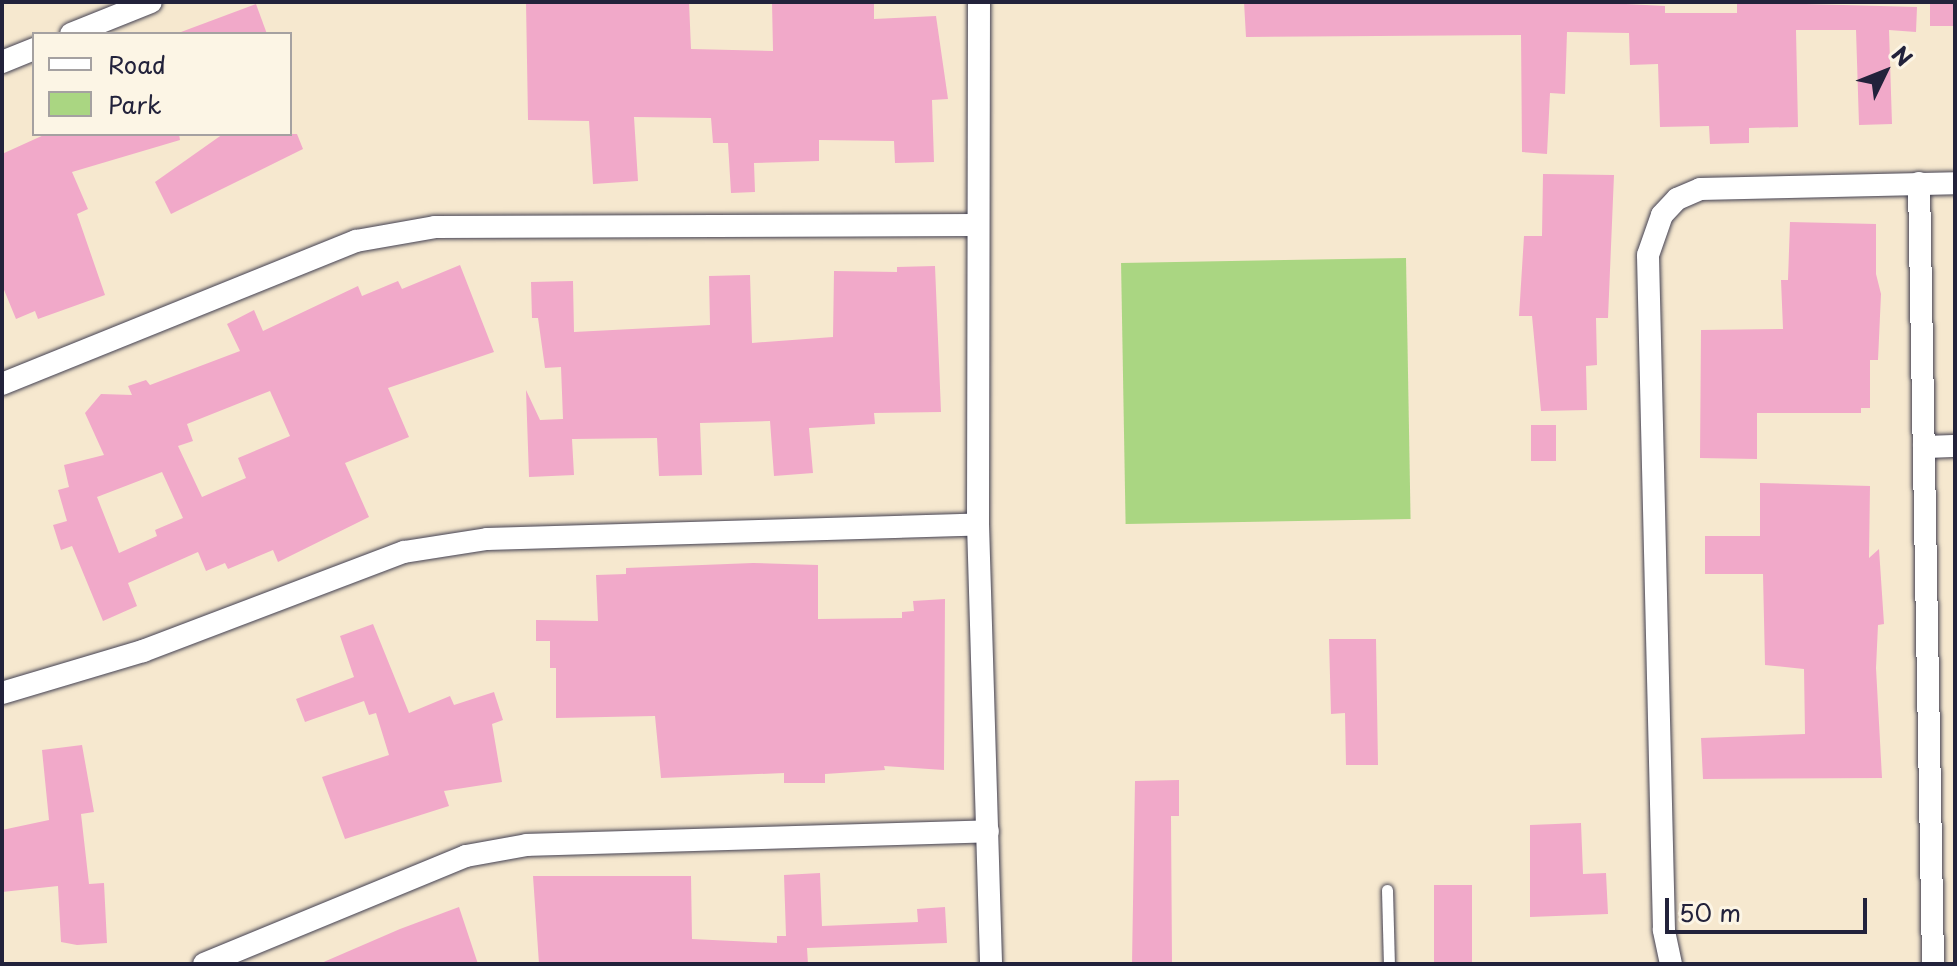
<!DOCTYPE html>
<html>
<head>
<meta charset="utf-8">
<style>
	body { margin:0 }
	#map { position:relative; width:1957px; height:966px; overflow:hidden; background:#f6e8cf; font-family:"Playpen Sans",sans-serif }
	div>[style] { position:absolute }
	[style*='--x'] { left:calc(var(--x)*1px); top:calc(var(--y)*1px); width:calc(var(--w)*1px); rotate:calc(var(--a)*1deg) }
	.green>* { inset:0; background:#aad682; transform-origin:0 0 }
	.building>* { inset:0; background:#f1a9c9; transform-origin:0 0 }
	.roads { filter:drop-shadow(0 0 2px #424051) drop-shadow(0 0 2px #424051) }
	.service>* { height:11px; margin:-5.5px; padding:0 5.5px; transform-origin:5.5px; border-radius:5.5px; background:#fff }
	.minor>* { height:22px; margin:-11px; padding:0 11px; transform-origin:11px; border-radius:11px; background:#fff }
	span { translate:-50% -50%; white-space:nowrap; text-align:center; line-height:1.15; -webkit-text-stroke:8px #fcf5e5; paint-order:stroke }
	.frame { position:absolute; inset:0; border:4px solid #22223b; pointer-events:none }
	.legend { position:absolute; left:32px; top:32px; width:260px; height:104px; box-sizing:border-box; background:#fcf5e5; border:2px solid #a5a1a1; margin:0; padding:10px 14px; list-style:none; font-size:24px; color:#22223b }
	.legend li { display:flex; align-items:center; gap:16px; height:40px }
	.legend b { width:40px; border:2px solid #a5a1a1 }
	.north { position:absolute; left:1845px; top:32px; width:80px; height:80px; -webkit-text-stroke:6px #fcf5e5; paint-order:stroke; rotate:47deg; font-size:22px; font-weight:700; line-height:32px; text-align:center; color:#22223b }
	.north::after { content:''; display:block; margin:auto; width:28px; height:36px; background:#22223b; clip-path:polygon(50% 0,100% 100%,50% 72%,0 100%) }
	.scale { position:absolute; left:1665px; top:898px; width:202px; height:36px; box-sizing:border-box; border:4px solid #22223b; border-top:0; padding-left:10px; font-size:24px; line-height:28px; white-space:nowrap; color:#22223b; -webkit-text-stroke:6px #fcf5e5; paint-order:stroke }
</style>
</head>
<body>
<div id="map">
	<div class="green">
		<i style="left:1406px;top:258px;width:261px;height:285px;rotate:89deg"></i>
	</div>
	<div class="building">
		<i style="clip-path:polygon(526px 2px,689px 2px,691px 49px,773px 51px,772px 2px,874px 2px,874px 19px,936px 16px,948px 99px,932px 100px,934px 162px,895px 163px,894px 141px,819px 140px,819px 161px,754px 163px,755px 192px,731px 193px,728px 143px,713px 143px,711px 118px,634px 117px,638px 181px,593px 184px,589px 121px,528px 120px)"></i>
		<i style="clip-path:polygon(1244px 2px,1587px 2px,1665px 6px,1665px 13px,1737px 13px,1737px 2px,1917px 7px,1916px 32px,1889px 30px,1892px 124px,1859px 125px,1856px 30px,1796px 30px,1798px 127px,1749px 128px,1749px 143px,1710px 144px,1709px 126px,1660px 127px,1658px 64px,1630px 65px,1629px 33px,1567px 32px,1565px 94px,1550px 93px,1547px 154px,1522px 152px,1521px 35px,1246px 37px)"></i>
		<i style="left:1930px;top:2px;width:25px;height:24px"></i>
		<i style="clip-path:polygon(256px 4px,267px 34px,182px 34px,181px 32px)"></i>
		<i style="clip-path:polygon(46px 134px,179px 134px,180px 140px,72px 172px,88px 209px,77px 214px,105px 295px,38px 319px,35px 311px,16px 319px,2px 285px,2px 154px)"></i>
		<i style="clip-path:polygon(223px 134px,297px 134px,303px 149px,171px 214px,155px 182px)"></i>
		<i style="clip-path:polygon(1543px 174px,1614px 175px,1608px 318px,1596px 318px,1597px 365px,1586px 366px,1587px 410px,1541px 411px,1532px 316px,1519px 316px,1524px 236px,1542px 236px)"></i>
		<i style="clip-path:polygon(1790px 222px,1876px 224px,1876px 274px,1881px 294px,1878px 360px,1870px 360px,1870px 408px,1861px 408px,1861px 413px,1757px 413px,1757px 459px,1700px 458px,1701px 330px,1783px 329px,1781px 280px,1788px 280px)"></i>
		<i style="clip-path:polygon(evenodd,460px 265px,494px 352px,388px 388px,409px 437px,345px 463px,369px 517px,278px 562px,273px 550px,228px 569px,225px 563px,206px 571px,198px 552px,128px 583px,137px 606px,103px 621px,72px 546px,61px 550px,53px 525px,67px 521px,58px 490px,69px 487px,64px 465px,104px 455px,85px 413px,101px 394px,132px 395px,128px 386px,146px 380px,150px 385px,240px 351px,227px 324px,254px 310px,263px 331px,358px 286px,362px 296px,398px 281px,402px 289px,460px 265px,270px 391px,290px 436px,238px 458px,246px 478px,202px 497px,178px 446px,193px 441px,187px 424px,270px 391px,460px 265px,162px 472px,183px 518px,155px 530px,157px 536px,119px 553px,97px 497px,162px 472px)"></i>
		<i style="clip-path:polygon(935px 266px,941px 412px,874px 413px,875px 424px,809px 428px,813px 473px,774px 476px,770px 421px,700px 423px,702px 475px,659px 476px,657px 438px,572px 439px,574px 475px,529px 477px,526px 390px,540px 420px,563px 419px,561px 367px,545px 368px,538px 318px,532px 318px,531px 282px,573px 281px,574px 332px,710px 325px,709px 276px,750px 275px,752px 343px,833px 337px,834px 271px,897px 272px,897px 267px)"></i>
		<i style="left:1531px;top:425px;width:25px;height:36px"></i>
		<i style="clip-path:polygon(1760px 483px,1870px 486px,1869px 558px,1879px 549px,1884px 624px,1878px 625px,1876px 668px,1882px 778px,1703px 779px,1701px 738px,1805px 734px,1804px 669px,1765px 665px,1763px 574px,1705px 574px,1705px 536px,1760px 536px)"></i>
		<i style="clip-path:polygon(753px 563px,818px 565px,818px 619px,902px 618px,902px 612px,914px 611px,913px 601px,945px 599px,944px 770px,884px 766px,885px 770px,825px 774px,825px 783px,784px 783px,784px 773px,661px 778px,655px 716px,556px 718px,556px 668px,550px 668px,550px 641px,536px 641px,536px 620px,598px 621px,596px 575px,626px 574px,626px 568px)"></i>
		<i style="clip-path:polygon(373px 624px,409px 713px,450px 696px,454px 705px,494px 692px,503px 720px,492px 724px,502px 782px,444px 791px,449px 806px,345px 839px,322px 777px,389px 755px,376px 713px,369px 715px,364px 701px,305px 722px,296px 699px,354px 677px,340px 636px)"></i>
		<i style="clip-path:polygon(1329px 639px,1376px 639px,1378px 765px,1346px 765px,1345px 713px,1331px 714px)"></i>
		<i style="clip-path:polygon(82px 745px,94px 812px,81px 814px,89px 884px,104px 883px,107px 943px,77px 945px,61px 942px,58px 886px,2px 892px,2px 830px,49px 820px,42px 750px)"></i>
		<i style="clip-path:polygon(1179px 780px,1179px 816px,1171px 816px,1172px 964px,1132px 964px,1135px 781px)"></i>
		<i style="clip-path:polygon(1581px 823px,1583px 874px,1606px 873px,1608px 914px,1530px 917px,1530px 825px)"></i>
		<i style="clip-path:polygon(820px 873px,822px 926px,918px 922px,917px 909px,945px 907px,947px 943px,807px 948px,808px 964px,539px 964px,533px 876px,691px 876px,692px 939px,777px 943px,777px 936px,786px 936px,784px 875px)"></i>
		<i style="left:1434px;top:885px;width:38px;height:79px"></i>
		<i style="clip-path:polygon(459px 907px,478px 964px,319px 964px,400px 929px)"></i>
	</div>
	<div class="roads">
		<div class="service">
			<i style="--x:1387;--y:890;--w:74;--a:88.5"></i>
		</div>
		<div class="minor">
			<i style="--x:979;--y:2;--w:522;--a:90.11"></i>
			<i style="--x:978;--y:524;--w:440;--a:88.3"></i>
			<i style="--x:71;--y:34;--w:86;--a:-21.8"></i>
			<i style="--x:2;--y:62;--w:35;--a:-22"></i>
			<i style="--x:1919;--y:183;--w:781;--a:88.97"></i>
			<i style="--x:2;--y:384;--w:382;--a:-22"></i>
			<i style="--x:356;--y:241;--w:80;--a:-10"></i>
			<i style="--x:435;--y:227;--w:541;--a:-0.21"></i>
			<i style="--x:1924;--y:447;--w:31;--a:-2"></i>
			<i style="--x:2;--y:693;--w:147;--a:-16.6"></i>
			<i style="--x:143;--y:651;--w:279;--a:-20.8"></i>
			<i style="--x:404;--y:552;--w:84;--a:-8.9"></i>
			<i style="--x:487;--y:539;--w:491;--a:-1.7"></i>
			<i style="--x:204;--y:964;--w:283;--a:-22.4"></i>
			<i style="--x:466;--y:856;--w:62;--a:-10.2"></i>
			<i style="--x:527;--y:845;--w:461;--a:-1.7"></i>
			<i style="--x:1671;--y:964;--w:35;--a:-102"></i>
			<i style="--x:1664;--y:930;--w:675;--a:-91.36"></i>
			<i style="--x:1648;--y:255;--w:42;--a:-70.7"></i>
			<i style="--x:1662;--y:215;--w:22;--a:-47"></i>
			<i style="--x:1677;--y:199;--w:25;--a:-23"></i>
			<i style="--x:1700;--y:189;--w:255;--a:-1.3"></i>
		</div>
	</div>
	<div class="frame"></div>
	<ul class="legend">
	<li><b style="height:10px;background:#fff"></b>Road</li>
	<li><b style="height:22px;background:#aad682"></b>Park</li>
	</ul>
	<div class="north">N</div>
	<div class="scale">50 m</div>
</div>
</body>
</html>
